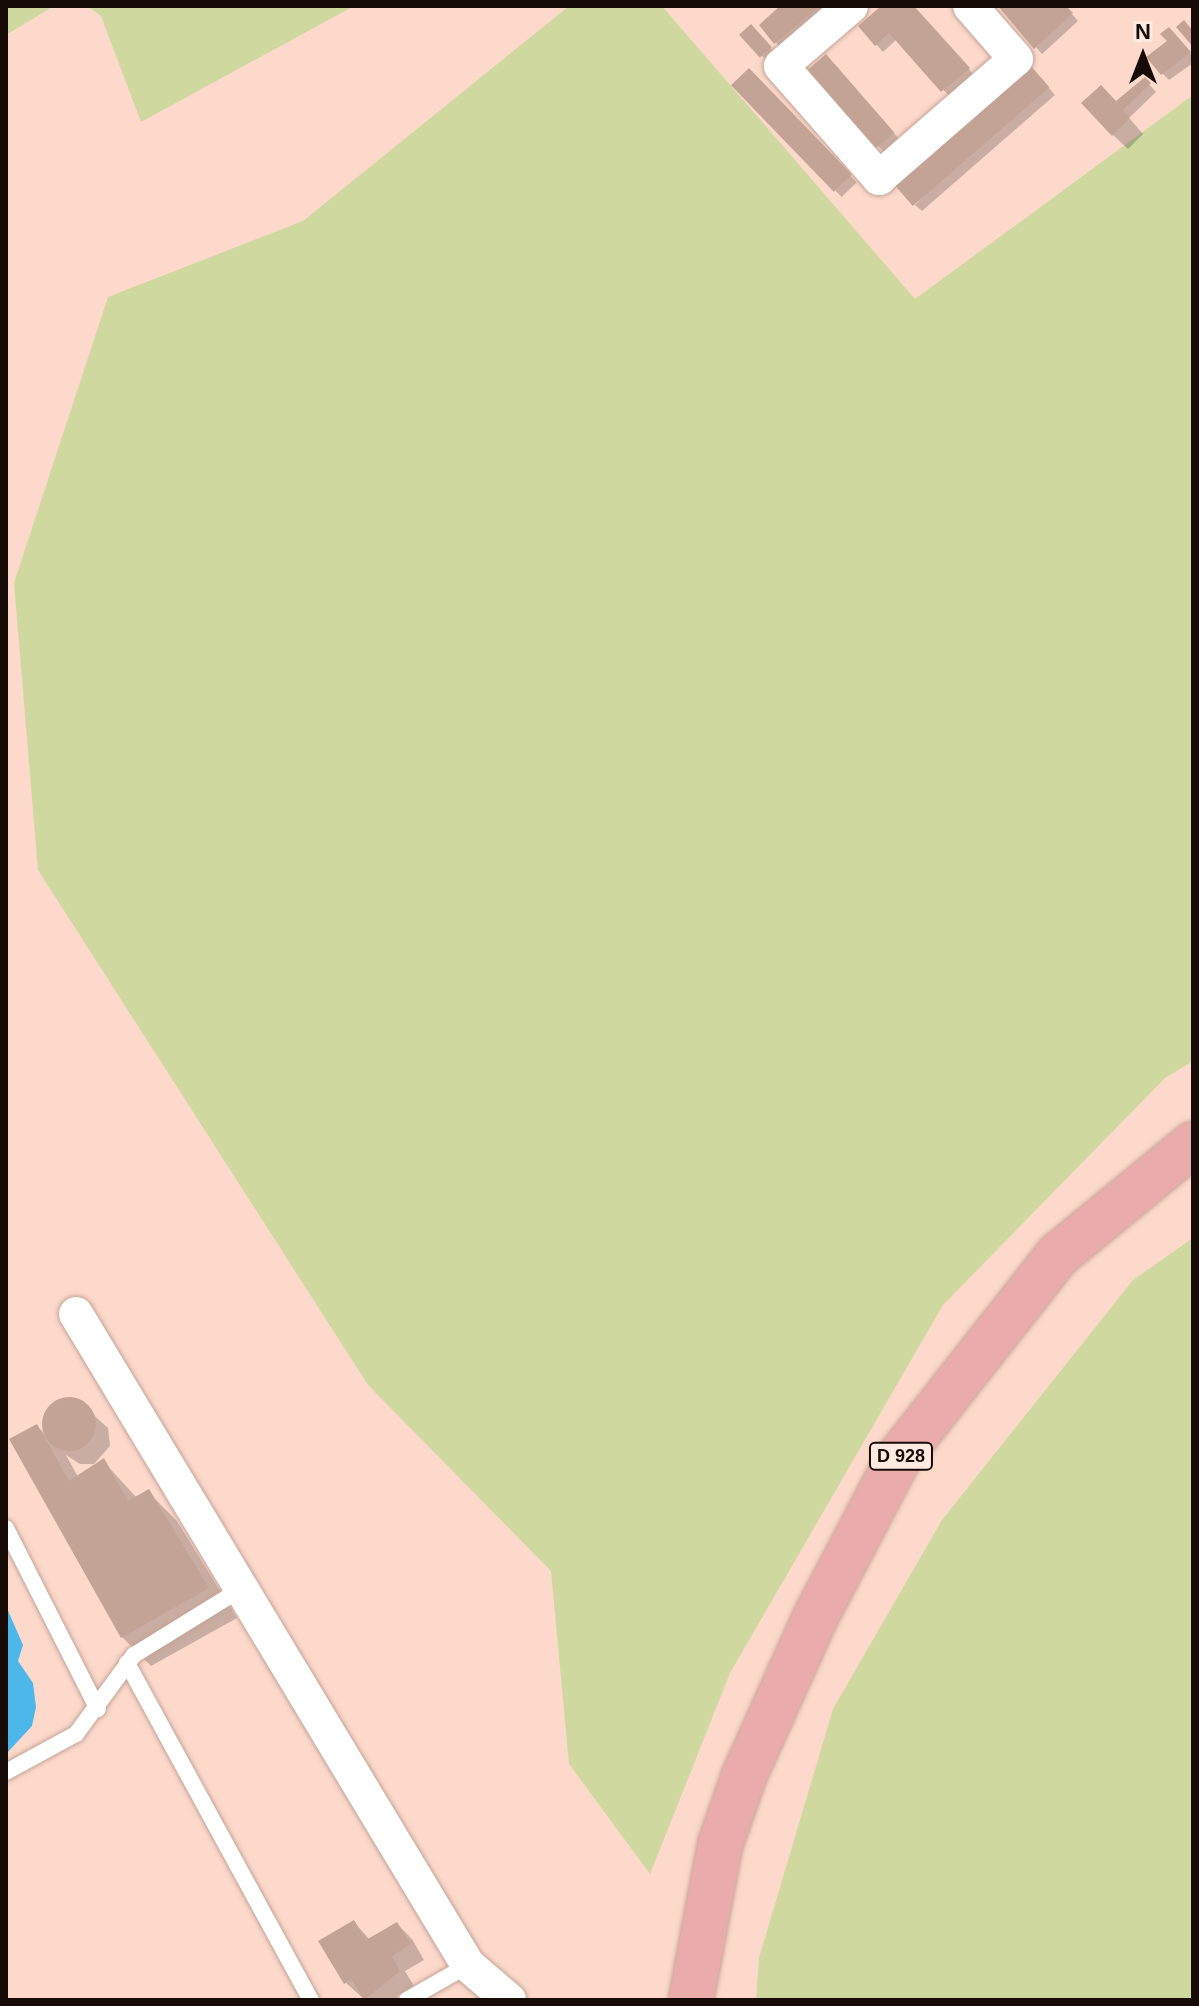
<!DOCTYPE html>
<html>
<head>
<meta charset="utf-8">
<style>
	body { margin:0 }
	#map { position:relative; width:1199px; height:2006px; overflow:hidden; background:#fcd9cb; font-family:Helvetica,sans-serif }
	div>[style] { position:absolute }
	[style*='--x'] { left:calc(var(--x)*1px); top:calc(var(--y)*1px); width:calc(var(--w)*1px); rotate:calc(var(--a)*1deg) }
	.green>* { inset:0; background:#cfd89e }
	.water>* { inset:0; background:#4eb7e9 }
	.shadow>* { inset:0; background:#0003; transform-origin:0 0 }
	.building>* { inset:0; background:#c3a395; transform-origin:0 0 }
	.round { border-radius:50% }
	.roads { filter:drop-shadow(0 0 2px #c5a497) drop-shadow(0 0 2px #c5a497) }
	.lane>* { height:16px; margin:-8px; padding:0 8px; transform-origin:8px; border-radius:8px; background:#fff }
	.street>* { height:34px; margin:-17px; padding:0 17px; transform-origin:17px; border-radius:17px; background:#fff }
	.primary>* { height:44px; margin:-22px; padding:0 22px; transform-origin:22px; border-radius:22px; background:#eaacaa }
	span { translate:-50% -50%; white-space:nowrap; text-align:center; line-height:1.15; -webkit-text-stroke:6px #ffeae1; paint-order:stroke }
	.shield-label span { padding:2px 6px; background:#ffeae1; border:2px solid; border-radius:6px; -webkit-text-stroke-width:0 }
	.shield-label { font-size:18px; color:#160b06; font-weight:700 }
	.frame { position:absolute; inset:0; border:8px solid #160b06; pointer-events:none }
	.north { position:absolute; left:1103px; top:16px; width:80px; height:80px; -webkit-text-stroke:6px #ffeae1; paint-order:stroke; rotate:0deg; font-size:22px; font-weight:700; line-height:32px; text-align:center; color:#160b06 }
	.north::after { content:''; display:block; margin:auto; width:28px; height:36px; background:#160b06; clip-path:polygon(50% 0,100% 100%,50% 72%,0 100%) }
</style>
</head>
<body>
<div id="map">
	<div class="green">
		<i style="clip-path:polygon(6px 6px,54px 6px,6px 35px)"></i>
		<i style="clip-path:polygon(87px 6px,354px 6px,141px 122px,101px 16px)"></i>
		<i style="clip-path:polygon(569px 6px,662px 6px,915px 299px,1193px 95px,1193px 1061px,1165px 1078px,943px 1305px,730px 1673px,650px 1874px,569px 1764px,551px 1571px,368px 1385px,38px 870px,14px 583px,108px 297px,303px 221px)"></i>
		<i style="clip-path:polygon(1193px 1238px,1193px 2000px,756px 2000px,759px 1958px,833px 1709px,942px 1520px,1133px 1280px)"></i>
	</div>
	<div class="water">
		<i style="clip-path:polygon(6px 1606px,23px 1645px,18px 1661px,33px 1683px,36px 1707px,32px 1726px,6px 1754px)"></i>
	</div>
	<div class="shadow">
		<i style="clip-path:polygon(783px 6px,835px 6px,783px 50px,761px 25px)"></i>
		<i style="clip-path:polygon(884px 6px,912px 6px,975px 76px,950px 97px,897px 39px,883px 52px,860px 26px)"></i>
		<i style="clip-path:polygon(1000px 6px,1065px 6px,1078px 21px,1042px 54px)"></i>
		<i style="clip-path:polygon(1168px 29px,1193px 56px,1193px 63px,1169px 80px,1163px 74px)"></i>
		<i style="clip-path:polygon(758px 34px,777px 55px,768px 62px,742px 35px)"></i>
		<i style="clip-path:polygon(833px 63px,900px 140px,885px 153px,878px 146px)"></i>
		<i style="left:749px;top:71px;width:155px;height:21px;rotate:46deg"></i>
		<i style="clip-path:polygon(1038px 76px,1055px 95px,922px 211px,915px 205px)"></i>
		<i style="clip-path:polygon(1145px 80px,1156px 92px,1129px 118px,1143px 134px,1128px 149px,1113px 135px,1117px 103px)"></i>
		<i style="clip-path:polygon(77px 1400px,108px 1428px,110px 1446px,94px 1464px,80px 1464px,66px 1455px,78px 1477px,103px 1461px,137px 1498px,148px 1492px,177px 1521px,237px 1618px,151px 1666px,122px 1637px,37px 1426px,48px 1437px,44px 1419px,54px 1404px)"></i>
		<i style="clip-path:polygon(354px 1922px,370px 1940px,397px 1924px,412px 1939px,424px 1960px,405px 1971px,414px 1986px,397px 1996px,400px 2000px,365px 2000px,345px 1982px)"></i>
	</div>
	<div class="building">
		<i style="clip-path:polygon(780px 6px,820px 6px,774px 44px,759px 25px)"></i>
		<i style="clip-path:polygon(881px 6px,914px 6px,970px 68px,941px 92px,889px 33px,875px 46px,858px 26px)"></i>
		<i style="clip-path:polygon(998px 6px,1066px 6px,1073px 13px,1034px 49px)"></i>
		<i style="clip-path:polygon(1184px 20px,1193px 31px,1193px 47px,1176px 27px)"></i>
		<i style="left:751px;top:24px;width:31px;height:16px;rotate:48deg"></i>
		<i style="clip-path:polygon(1169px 27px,1191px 52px,1161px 75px,1146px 57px,1167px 41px,1160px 34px)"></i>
		<i style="left:826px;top:54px;width:104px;height:24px;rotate:49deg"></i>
		<i style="left:1031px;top:66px;width:28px;height:181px;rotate:49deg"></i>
		<i style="left:749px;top:68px;width:148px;height:25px;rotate:46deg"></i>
		<i style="clip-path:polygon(1145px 77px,1151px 83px,1123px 110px,1130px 118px,1112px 136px,1081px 103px,1101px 85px,1116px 101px)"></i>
		<i class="round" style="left:42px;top:1397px;width:54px;height:54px"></i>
		<i style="clip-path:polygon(37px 1424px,69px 1481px,104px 1458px,128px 1501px,149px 1489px,209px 1588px,121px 1638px,9px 1439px)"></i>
		<i style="clip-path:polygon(354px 1920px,366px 1940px,397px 1922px,411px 1944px,392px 1956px,400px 1971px,364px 2000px,351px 1979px,344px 1984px,318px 1941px)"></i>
	</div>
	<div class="roads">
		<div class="lane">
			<i style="--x:6;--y:1528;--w:203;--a:63.1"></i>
			<i style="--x:127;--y:1663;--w:384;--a:61.4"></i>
			<i style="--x:6;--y:1772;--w:80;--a:-28.5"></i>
			<i style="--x:76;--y:1734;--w:98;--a:-53.7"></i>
			<i style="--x:134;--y:1655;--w:126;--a:-31.7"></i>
			<i style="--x:407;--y:2000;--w:70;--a:-29.8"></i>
		</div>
		<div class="street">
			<i style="--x:851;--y:6;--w:92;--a:139.4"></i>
			<i style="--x:781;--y:66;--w:149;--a:48.8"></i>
			<i style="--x:879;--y:178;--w:181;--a:-41"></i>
			<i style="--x:1016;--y:59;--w:70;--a:-131"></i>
			<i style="--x:76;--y:1314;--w:760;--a:58.95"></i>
			<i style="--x:468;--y:1965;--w:54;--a:40.5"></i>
		</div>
		<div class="primary">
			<i style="--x:691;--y:2000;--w:158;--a:-79.4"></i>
			<i style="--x:720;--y:1845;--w:73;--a:-70.8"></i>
			<i style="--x:744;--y:1776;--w:173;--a:-65.8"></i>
			<i style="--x:815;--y:1618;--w:182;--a:-62.4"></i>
			<i style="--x:899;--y:1457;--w:257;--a:-51.8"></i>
			<i style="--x:1058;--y:1255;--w:175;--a:-39.4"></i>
		</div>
	</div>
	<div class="shield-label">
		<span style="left:901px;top:1456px">D 928</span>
	</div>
	<div class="frame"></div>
	<div class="north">N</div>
</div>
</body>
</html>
